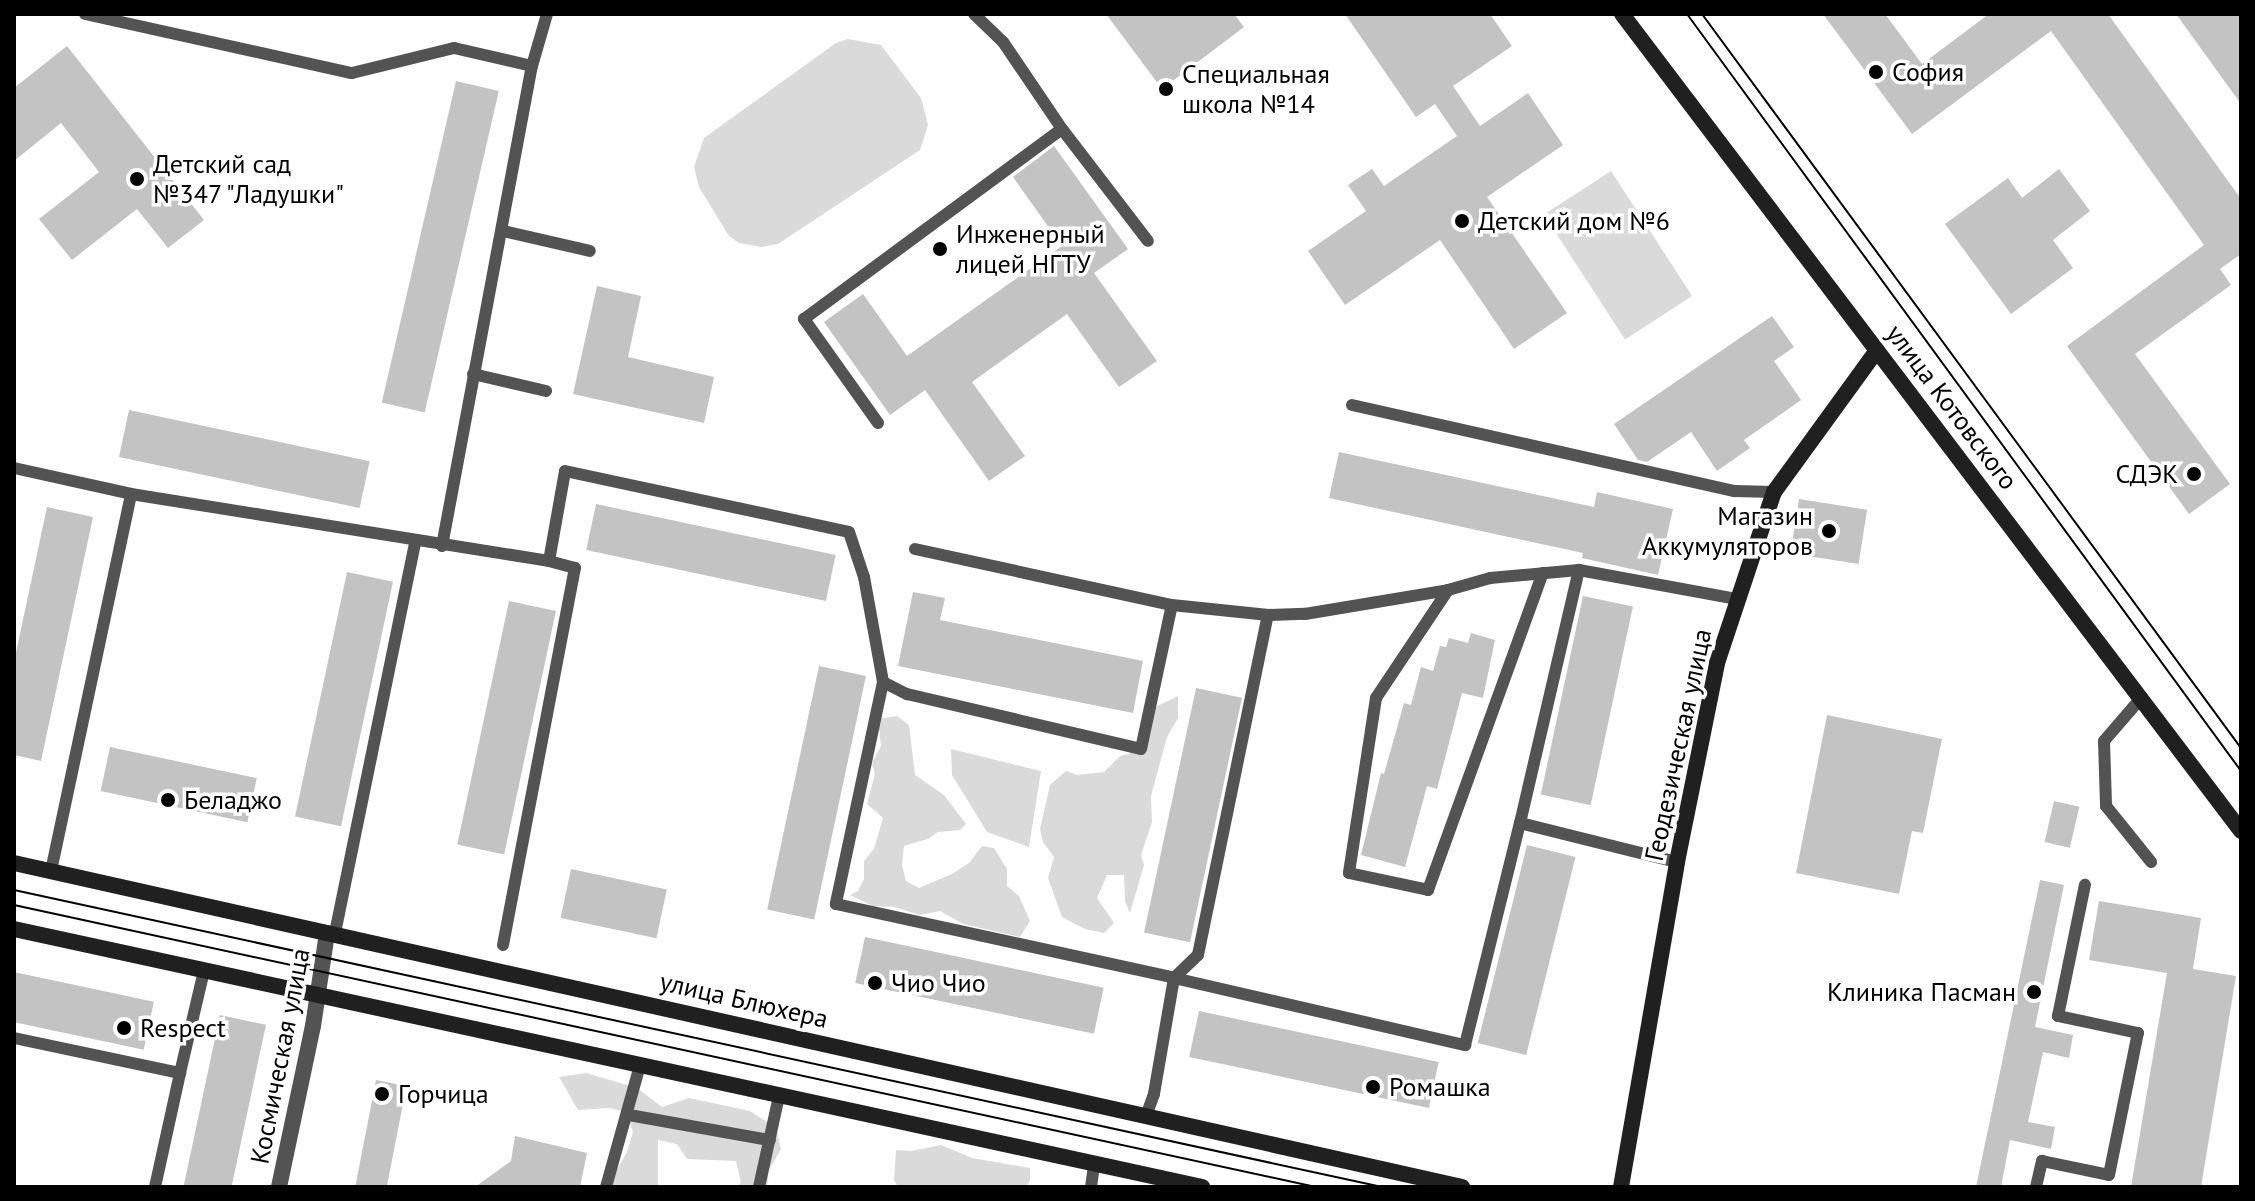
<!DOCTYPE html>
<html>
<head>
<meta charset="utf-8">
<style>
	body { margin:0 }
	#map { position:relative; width:2255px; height:1201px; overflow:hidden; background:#fff; font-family:"PT Sans",sans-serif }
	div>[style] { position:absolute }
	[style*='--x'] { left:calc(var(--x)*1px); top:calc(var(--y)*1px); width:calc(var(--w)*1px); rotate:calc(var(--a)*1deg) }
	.green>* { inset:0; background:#dadada; transform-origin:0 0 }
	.building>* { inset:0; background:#c3c3c3; transform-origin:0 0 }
	.lane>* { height:12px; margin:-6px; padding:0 6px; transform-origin:6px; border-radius:6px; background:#535353 }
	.street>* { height:16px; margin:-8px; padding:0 8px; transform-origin:8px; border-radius:8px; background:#535353 }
	.secondary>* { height:16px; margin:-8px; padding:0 8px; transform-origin:8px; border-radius:8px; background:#202020 }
	.tram>* { height:2px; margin:-1px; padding:0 1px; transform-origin:1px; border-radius:1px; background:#000 }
	.dots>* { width:22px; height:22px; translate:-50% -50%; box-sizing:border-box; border:4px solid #fff; border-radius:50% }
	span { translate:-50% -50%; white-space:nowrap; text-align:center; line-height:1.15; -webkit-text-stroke:7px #fff; paint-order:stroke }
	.poi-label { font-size:26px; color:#000 }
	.left { translate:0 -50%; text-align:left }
	.right { translate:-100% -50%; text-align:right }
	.street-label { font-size:26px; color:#000 }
	.frame { position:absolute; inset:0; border:16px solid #000; pointer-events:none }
</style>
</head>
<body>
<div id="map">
	<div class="green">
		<i style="clip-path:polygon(848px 39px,881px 45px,921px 98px,928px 125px,920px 150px,778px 244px,761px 247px,739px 243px,729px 236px,699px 187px,694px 167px,704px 138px,836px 43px)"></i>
		<i style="left:1611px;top:171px;width:149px;height:80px;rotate:57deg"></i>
		<i style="clip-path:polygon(1178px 696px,1178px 718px,1167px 737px,1151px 796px,1152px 822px,1141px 855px,1144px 865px,1130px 913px,1125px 901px,1124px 875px,1107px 875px,1097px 898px,1114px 923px,1104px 933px,1085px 929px,1062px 917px,1048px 878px,1054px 857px,1043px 842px,1040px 829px,1050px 785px,1066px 771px,1077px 775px,1104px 772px,1120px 756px,1131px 753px,1140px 743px,1151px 709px)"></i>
		<i style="clip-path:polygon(897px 716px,909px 725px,915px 775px,944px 795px,966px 824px,960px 830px,938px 832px,928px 839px,904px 846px,902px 865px,906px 881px,919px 888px,952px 874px,969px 863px,982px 846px,994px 848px,1007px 869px,1007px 886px,1019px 896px,1030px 921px,1020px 937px,963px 924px,940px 911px,920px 915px,894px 907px,873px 906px,850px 895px,858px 891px,864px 879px,864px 861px,874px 849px,883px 818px,867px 804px,875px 774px,872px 763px,881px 746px,878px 719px)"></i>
		<i style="clip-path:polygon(951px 749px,1041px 771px,1029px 847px,987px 832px,952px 775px)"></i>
		<i style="clip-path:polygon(586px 1073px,637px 1088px,662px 1107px,689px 1098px,750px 1111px,776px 1128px,781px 1149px,769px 1170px,767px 1187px,738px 1187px,741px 1182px,736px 1161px,687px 1159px,677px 1144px,658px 1140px,658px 1187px,607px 1187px,627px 1152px,633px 1132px,626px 1112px,609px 1108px,578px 1110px,559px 1077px)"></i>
		<i style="clip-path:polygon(941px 1145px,972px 1158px,1030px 1168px,1030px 1180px,1026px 1187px,898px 1187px,894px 1180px,896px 1150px,911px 1151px)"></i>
	</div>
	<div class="building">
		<i style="clip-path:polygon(1106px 14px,1234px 14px,1244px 27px,1162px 89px)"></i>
		<i style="clip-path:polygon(1345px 14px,1490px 14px,1512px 46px,1453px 86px,1480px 126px,1528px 93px,1563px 145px,1487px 197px,1567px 313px,1514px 349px,1440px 240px,1345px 305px,1308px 251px,1366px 211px,1348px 185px,1372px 169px,1384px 186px,1457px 136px,1435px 104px,1416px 117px)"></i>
		<i style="clip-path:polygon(1823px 14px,1885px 14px,1922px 64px,1989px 14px,2108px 14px,2241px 199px,2241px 254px,2220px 269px,2231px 285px,2135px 354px,2230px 484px,2189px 514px,2067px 346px,2204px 245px,2051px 31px,1912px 134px)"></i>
		<i style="clip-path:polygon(2176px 14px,2241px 14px,2241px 104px)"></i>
		<i style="clip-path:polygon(67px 46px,204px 220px,168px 248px,137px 209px,72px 260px,39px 219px,99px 172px,61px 123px,14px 161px,14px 88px)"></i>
		<i style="left:456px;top:81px;width:44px;height:330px;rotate:13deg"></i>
		<i style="clip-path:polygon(1054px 146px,1128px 249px,1094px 273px,1157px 361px,1119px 387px,1067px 314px,972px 382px,1025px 456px,989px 481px,925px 390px,890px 415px,824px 322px,863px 294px,907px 356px,1062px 246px,1013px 177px)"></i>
		<i style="clip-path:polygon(2059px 169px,2090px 211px,2053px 240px,2073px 268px,2011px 314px,1945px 224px,2008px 178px,2022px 198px)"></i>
		<i style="clip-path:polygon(597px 286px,641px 296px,628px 357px,714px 377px,704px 423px,573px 394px)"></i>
		<i style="clip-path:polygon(1772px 316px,1794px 347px,1774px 361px,1801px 400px,1744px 440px,1750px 448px,1717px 471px,1691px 432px,1647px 462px,1638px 460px,1614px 424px)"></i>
		<i style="left:129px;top:410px;width:246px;height:48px;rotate:12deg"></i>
		<i style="clip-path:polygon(1339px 452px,1594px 507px,1597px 492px,1673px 509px,1658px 575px,1582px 558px,1583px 553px,1329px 498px)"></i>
		<i style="left:1799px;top:499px;width:69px;height:55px;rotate:9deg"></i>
		<i style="left:596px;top:504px;width:245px;height:47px;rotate:12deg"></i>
		<i style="clip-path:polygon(47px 507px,93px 517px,41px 761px,14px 755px,14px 662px)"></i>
		<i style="left:347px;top:572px;width:47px;height:250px;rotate:12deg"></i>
		<i style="clip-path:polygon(913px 592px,945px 598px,940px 620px,1143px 661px,1133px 713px,898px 666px)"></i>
		<i style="left:1583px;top:596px;width:51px;height:203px;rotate:12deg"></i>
		<i style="left:509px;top:601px;width:48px;height:249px;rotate:12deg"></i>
		<i style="clip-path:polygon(1471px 633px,1495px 640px,1483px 698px,1462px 693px,1437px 789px,1427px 786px,1405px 867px,1361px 855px,1381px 773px,1384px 774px,1404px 703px,1411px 705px,1421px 667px,1433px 671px,1440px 646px,1446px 647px,1449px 638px,1468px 643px)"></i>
		<i style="left:819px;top:666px;width:48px;height:249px;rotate:12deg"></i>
		<i style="left:1196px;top:688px;width:47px;height:250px;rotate:12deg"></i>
		<i style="clip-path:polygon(1827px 715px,1942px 739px,1923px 833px,1912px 831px,1899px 894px,1796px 873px)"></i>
		<i style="left:110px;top:747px;width:150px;height:45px;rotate:12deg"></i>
		<i style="left:2054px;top:801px;width:26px;height:42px;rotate:13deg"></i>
		<i style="left:1527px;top:845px;width:50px;height:204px;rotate:14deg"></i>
		<i style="left:571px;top:869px;width:98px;height:50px;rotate:12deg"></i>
		<i style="clip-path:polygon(2040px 880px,2064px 885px,2035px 1027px,2073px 1035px,2069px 1058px,2043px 1052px,2028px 1122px,2055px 1127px,2051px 1149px,2010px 1140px,2001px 1187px,1976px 1187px)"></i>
		<i style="clip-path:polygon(2099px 901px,2201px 918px,2193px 969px,2236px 976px,2201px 1187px,2131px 1187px,2167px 973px,2089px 960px)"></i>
		<i style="left:865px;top:937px;width:244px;height:47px;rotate:12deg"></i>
		<i style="left:14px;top:972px;width:143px;height:49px;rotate:12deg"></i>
		<i style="left:1199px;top:1011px;width:245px;height:47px;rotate:12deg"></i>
		<i style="left:220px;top:1015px;width:47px;height:176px;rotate:12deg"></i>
		<i style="left:376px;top:1080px;width:31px;height:110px;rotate:11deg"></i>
		<i style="clip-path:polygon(515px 1136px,587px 1153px,580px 1187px,475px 1187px,511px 1161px)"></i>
	</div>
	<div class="lane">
		<i style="--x:85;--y:14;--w:273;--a:12.5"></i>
		<i style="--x:352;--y:73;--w:105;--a:-13.8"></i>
		<i style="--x:454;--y:48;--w:80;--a:13"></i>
		<i style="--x:532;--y:66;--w:54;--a:-73.9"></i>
		<i style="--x:1062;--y:129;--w:141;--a:52.5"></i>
		<i style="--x:503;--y:231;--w:89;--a:12.9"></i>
		<i style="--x:473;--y:374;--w:75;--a:13.1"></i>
		<i style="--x:1352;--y:405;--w:392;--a:12.7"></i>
		<i style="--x:1734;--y:491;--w:40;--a:1.4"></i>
		<i style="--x:878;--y:423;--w:128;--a:-125.4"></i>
		<i style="--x:804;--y:319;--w:320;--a:-36.4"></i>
		<i style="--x:1062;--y:129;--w:105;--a:-124.1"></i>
		<i style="--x:1003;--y:42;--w:40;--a:-136"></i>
		<i style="--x:14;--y:468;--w:120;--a:12.5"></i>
		<i style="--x:131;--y:494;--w:423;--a:9.1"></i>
		<i style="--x:549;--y:561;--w:91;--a:-79.9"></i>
		<i style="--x:565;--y:471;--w:290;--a:12.1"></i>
		<i style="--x:849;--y:532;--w:47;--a:71.6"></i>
		<i style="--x:864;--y:577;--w:107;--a:79.7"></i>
		<i style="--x:883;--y:682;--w:227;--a:102"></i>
		<i style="--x:836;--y:904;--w:346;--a:12.3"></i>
		<i style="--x:1174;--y:978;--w:118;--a:99.8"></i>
		<i style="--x:1154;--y:1094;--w:23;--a:110"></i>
		<i style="--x:442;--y:546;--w:488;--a:-79.4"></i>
		<i style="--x:915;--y:549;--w:263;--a:12.3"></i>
		<i style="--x:1172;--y:605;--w:97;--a:5.9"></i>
		<i style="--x:1268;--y:615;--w:37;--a:-2"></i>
		<i style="--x:1305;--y:614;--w:145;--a:-9.5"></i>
		<i style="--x:1448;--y:590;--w:44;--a:-15.9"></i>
		<i style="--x:1490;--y:578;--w:89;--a:-5.1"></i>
		<i style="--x:1448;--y:590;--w:130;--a:123.7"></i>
		<i style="--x:1376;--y:698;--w:177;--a:98.8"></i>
		<i style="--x:1349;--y:873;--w:81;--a:12.1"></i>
		<i style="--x:1428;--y:890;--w:337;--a:-70.1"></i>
		<i style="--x:883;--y:682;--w:27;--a:27"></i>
		<i style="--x:907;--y:694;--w:240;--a:13.2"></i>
		<i style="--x:1141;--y:749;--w:147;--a:-77.9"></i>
		<i style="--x:2142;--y:697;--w:58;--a:130.8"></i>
		<i style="--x:2104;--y:741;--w:65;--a:88.2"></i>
		<i style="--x:2106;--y:806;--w:72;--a:51.2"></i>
		<i style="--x:1520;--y:823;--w:260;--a:-76.9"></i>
		<i style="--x:1579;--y:570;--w:161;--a:10.4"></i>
		<i style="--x:51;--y:871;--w:385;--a:-78"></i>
		<i style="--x:335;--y:933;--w:399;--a:-78.4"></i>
		<i style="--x:503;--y:945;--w:384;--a:-79.2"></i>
		<i style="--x:575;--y:568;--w:27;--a:-165"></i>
		<i style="--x:1174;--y:978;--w:299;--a:13"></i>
		<i style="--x:1465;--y:1045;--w:229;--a:-76.1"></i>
		<i style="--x:1520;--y:823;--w:162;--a:14"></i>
		<i style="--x:1174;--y:978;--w:33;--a:-44"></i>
		<i style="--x:1198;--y:955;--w:347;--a:-78.4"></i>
		<i style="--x:14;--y:1038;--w:170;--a:11.9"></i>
		<i style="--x:180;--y:1073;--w:105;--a:-76.8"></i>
		<i style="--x:629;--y:1115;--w:143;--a:10.1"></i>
		<i style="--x:155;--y:1187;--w:117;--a:-77.6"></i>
		<i style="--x:606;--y:1187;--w:127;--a:-74.4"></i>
		<i style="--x:759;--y:1187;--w:93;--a:-77.6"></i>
		<i style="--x:1091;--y:1187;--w:22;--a:-82"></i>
		<i style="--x:2036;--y:1187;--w:27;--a:-77"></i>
		<i style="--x:2042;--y:1161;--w:68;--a:11.8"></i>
		<i style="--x:2109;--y:1175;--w:145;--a:-78.5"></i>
		<i style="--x:2138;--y:1033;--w:82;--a:-168"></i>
		<i style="--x:2058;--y:1016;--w:134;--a:-78.4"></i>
	</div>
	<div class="street">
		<i style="--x:279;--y:1187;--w:165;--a:-78.1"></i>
		<i style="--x:313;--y:1026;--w:94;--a:-81.4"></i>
	</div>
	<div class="secondary">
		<i style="--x:1622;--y:14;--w:1025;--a:52.85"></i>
		<i style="--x:14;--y:863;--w:1484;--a:12.61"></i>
		<i style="--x:14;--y:929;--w:1216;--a:12.25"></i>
		<i style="--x:1621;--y:1187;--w:330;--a:-80.2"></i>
		<i style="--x:1677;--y:862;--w:203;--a:-78.6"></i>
		<i style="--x:1717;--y:663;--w:180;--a:-71.6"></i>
		<i style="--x:1774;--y:492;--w:175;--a:-54"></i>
	</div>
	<div class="tram">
		<i style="--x:1687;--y:14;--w:938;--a:53.8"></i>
		<i style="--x:1702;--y:14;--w:911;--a:53.71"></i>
		<i style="--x:14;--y:890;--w:1400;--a:12.25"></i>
		<i style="--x:14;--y:905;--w:1332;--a:12.22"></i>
	</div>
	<div class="dots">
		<i style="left:1876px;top:72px;background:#000"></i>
		<i style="left:1166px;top:89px;background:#000"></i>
		<i style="left:137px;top:179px;background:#000"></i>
		<i style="left:1462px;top:221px;background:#000"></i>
		<i style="left:940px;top:249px;background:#000"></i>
		<i style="left:2194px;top:474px;background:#000"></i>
		<i style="left:1829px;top:531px;background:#000"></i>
		<i style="left:168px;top:800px;background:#000"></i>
		<i style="left:875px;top:983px;background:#000"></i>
		<i style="left:2034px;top:992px;background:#000"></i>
		<i style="left:124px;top:1028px;background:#000"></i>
		<i style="left:1373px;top:1087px;background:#000"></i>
		<i style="left:382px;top:1094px;background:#000"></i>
	</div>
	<div class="poi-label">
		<span class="left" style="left:1892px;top:72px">София</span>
		<span class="left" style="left:1182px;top:89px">Специальная<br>школа №14</span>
		<span class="left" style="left:153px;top:179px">Детский сад<br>№347 "Ладушки"</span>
		<span class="left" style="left:1478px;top:221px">Детский дом №6</span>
		<span class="left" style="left:956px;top:249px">Инженерный<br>лицей НГТУ</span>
		<span class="right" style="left:2178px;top:474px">СДЭК</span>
		<span class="right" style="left:1813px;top:531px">Магазин<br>Аккумуляторов</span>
		<span class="left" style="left:184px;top:800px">Беладжо</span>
		<span class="left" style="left:891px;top:983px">Чио Чио</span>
		<span class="right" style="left:2016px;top:992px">Клиника Пасман</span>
		<span class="left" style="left:140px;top:1028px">Respect</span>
		<span class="left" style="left:1389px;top:1087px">Ромашка</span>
		<span class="left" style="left:398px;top:1094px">Горчица</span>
	</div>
	<div class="street-label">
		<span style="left:1952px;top:407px;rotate:53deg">улица Котовского</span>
		<span style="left:1678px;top:745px;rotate:-78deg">Геодезическая улица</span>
		<span style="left:744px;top:1000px;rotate:13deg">улица Блюхера</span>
		<span style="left:280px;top:1056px;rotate:-79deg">Космическая улица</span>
	</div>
	<div class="frame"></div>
</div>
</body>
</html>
